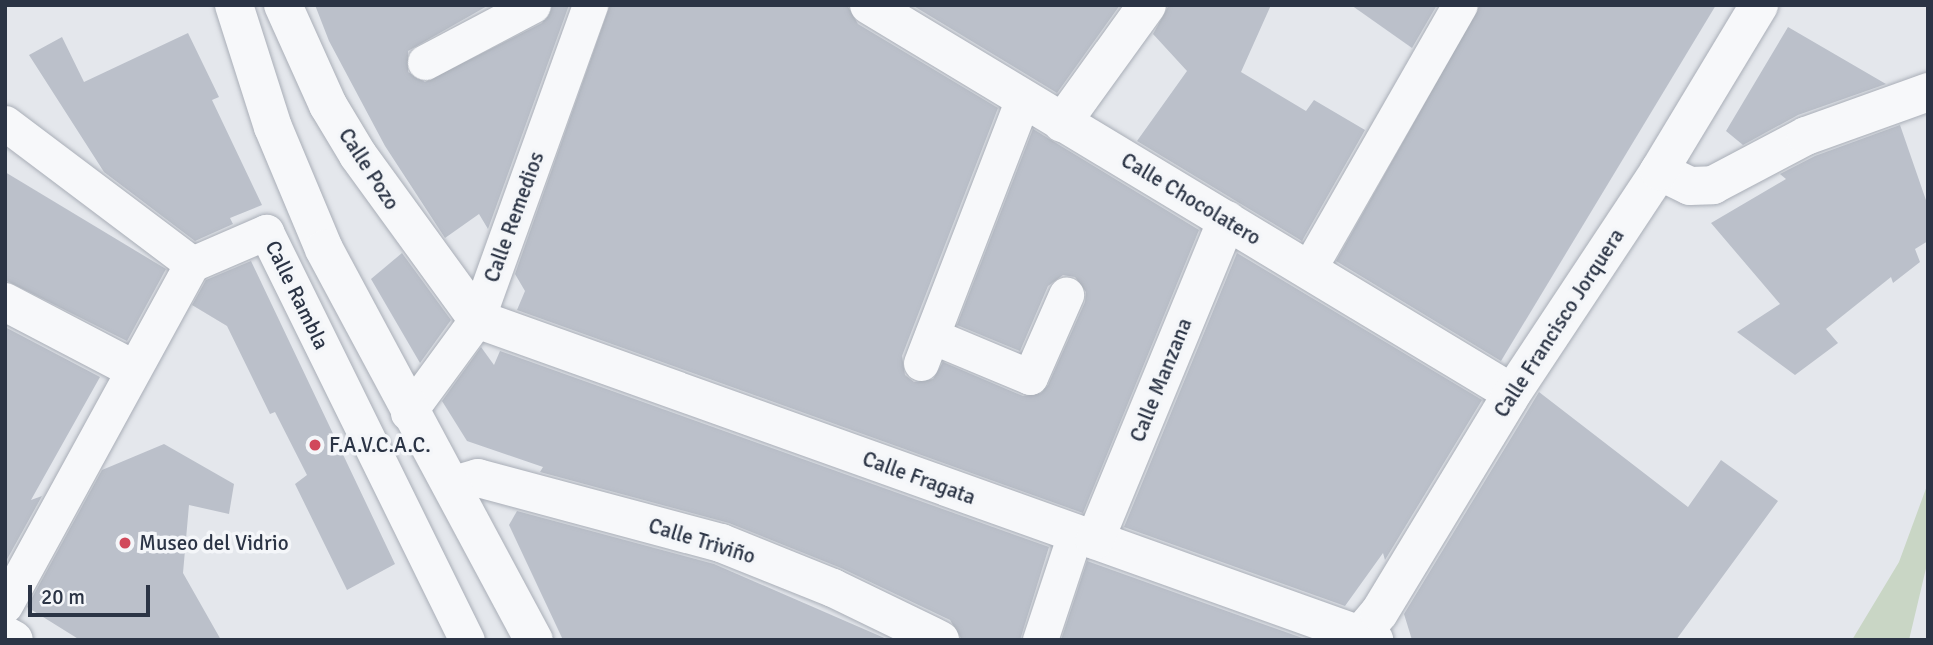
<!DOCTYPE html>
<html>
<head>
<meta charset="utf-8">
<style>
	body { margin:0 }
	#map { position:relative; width:1933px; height:645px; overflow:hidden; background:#e4e7ec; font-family:Signika,sans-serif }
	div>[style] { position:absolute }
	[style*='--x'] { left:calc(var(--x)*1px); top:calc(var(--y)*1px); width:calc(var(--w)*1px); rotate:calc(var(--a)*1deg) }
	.green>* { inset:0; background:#c9d6c5 }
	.building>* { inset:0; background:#bbc0ca }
	.roads { filter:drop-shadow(0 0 2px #a9aeb7) drop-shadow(0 0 2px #a9aeb7) }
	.pedestrian>* { height:35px; margin:-17.5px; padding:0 17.5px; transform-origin:17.5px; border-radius:17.5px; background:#f7f8fa }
	.minor>* { height:38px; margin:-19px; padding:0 19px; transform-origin:19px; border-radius:19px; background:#f7f8fa }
	.tertiary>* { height:38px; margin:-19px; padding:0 19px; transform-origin:19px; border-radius:19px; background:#f7f8fa }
	.dots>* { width:19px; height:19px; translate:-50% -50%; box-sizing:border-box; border:4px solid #f4f6f9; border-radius:50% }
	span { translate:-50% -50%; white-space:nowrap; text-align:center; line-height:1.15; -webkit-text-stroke:7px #f4f6f9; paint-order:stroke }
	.street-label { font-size:21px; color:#2b3445 }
	.poi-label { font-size:21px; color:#2b3445 }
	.left { translate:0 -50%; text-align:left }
	.frame { position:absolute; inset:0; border:7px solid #2b3445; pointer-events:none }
	.scale { position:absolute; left:28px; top:585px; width:122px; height:32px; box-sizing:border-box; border:4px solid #2b3445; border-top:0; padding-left:9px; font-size:21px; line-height:24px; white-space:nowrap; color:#2b3445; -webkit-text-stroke:5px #f4f6f9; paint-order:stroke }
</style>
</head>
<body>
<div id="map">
	<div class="green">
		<i style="clip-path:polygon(1928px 483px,1928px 560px,1909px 640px,1852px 640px,1899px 562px)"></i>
	</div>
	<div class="building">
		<i style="clip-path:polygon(315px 5px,489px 5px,408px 51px,408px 72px,425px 82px,542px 23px,553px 5px,569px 5px,488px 229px,479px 214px,445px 238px,385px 146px,329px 41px)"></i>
		<i style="clip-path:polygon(610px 5px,847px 5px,858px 24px,998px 108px,902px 356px,905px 375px,914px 382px,933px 379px,943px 362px,1023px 396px,1041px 393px,1048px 385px,1085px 302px,1086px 292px,1075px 277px,1063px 275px,1048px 286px,1020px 351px,957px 325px,1033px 129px,1199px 230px,1083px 513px,517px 310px,525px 291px,515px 274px)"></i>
		<i style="clip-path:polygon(912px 5px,1120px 5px,1057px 93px)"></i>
		<i style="clip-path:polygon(1169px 5px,1271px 5px,1241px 72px,1306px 111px,1314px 100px,1365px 130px,1302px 241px,1137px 141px,1187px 71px,1153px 34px)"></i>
		<i style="clip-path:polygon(1351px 5px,1437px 5px,1412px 48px)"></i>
		<i style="clip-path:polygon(1480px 5px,1716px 5px,1501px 361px,1336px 261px)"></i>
		<i style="clip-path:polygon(1788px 27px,1886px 84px,1798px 115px,1743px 145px,1726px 131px)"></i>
		<i style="clip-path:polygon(188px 33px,219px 97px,212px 100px,262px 205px,230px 218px,233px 224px,195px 241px,104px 172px,29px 55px,62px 37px,84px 82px)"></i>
		<i style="clip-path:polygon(1900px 125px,1928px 206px,1928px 241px,1915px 249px,1920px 262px,1893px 283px,1891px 277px,1826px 329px,1838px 343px,1795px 375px,1737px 332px,1780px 304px,1711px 223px,1786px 179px,1780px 174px,1815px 156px)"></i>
		<i style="clip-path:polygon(5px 172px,166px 269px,127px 341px,5px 280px)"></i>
		<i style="clip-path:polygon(402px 253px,451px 320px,420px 363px,371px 279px)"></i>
		<i style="clip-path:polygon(1237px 253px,1482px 400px,1385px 560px,1383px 553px,1345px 606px,1124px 527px)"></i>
		<i style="clip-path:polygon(251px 261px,395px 564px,347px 590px,295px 484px,307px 475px,275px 412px,270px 414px,227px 326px,192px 305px,206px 280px)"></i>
		<i style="clip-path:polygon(5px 327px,100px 377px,31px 500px,42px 496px,5px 563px)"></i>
		<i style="clip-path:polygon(481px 347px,494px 365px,500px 351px,1049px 547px,1020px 640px,962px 640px,950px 620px,841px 568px,729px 523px,540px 472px,543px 467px,467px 441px,442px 401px)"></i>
		<i style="clip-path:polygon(1539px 392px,1688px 507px,1721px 460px,1778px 501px,1676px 640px,1412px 640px,1404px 614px)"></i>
		<i style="clip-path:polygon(164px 444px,234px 484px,229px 514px,189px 505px,183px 573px,221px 640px,80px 640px,27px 607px,102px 470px)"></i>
		<i style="clip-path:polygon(517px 511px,714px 564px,889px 640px,563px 640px,509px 525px)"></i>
		<i style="clip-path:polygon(1087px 561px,1308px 640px,1061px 640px)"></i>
	</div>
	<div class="roads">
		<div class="pedestrian">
			<i style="--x:425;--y:62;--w:122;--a:-27.8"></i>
			<i style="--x:5;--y:123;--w:234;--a:37"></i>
			<i style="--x:192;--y:264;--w:81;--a:-23.4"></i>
			<i style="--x:266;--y:232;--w:455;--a:63.8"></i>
			<i style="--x:1308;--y:270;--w:305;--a:-60.2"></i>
			<i style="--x:932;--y:336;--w:106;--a:22.7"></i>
			<i style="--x:1030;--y:377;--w:90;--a:-66.3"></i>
			<i style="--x:921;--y:363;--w:283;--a:-68.9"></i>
			<i style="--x:408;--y:413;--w:117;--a:-53.7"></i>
			<i style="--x:477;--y:319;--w:334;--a:-70.2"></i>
			<i style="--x:5;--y:605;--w:389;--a:-61.3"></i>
			<i style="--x:1040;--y:640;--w:112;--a:-71.7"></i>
		</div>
		<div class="minor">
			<i style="--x:283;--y:5;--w:110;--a:65.8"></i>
			<i style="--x:328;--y:105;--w:58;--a:59"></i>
			<i style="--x:358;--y:155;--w:203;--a:54"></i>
			<i style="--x:477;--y:319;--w:953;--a:19.69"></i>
			<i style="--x:869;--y:5;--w:751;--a:31.11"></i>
			<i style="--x:1062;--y:123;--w:145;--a:-54.2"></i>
			<i style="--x:1659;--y:171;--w:34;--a:26"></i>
			<i style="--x:1690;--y:186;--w:23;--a:-2"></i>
			<i style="--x:1713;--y:185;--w:105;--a:-27.8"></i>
			<i style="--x:1806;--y:136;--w:130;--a:-19.8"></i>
			<i style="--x:5;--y:302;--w:144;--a:27.6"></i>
			<i style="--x:454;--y:485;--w:25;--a:-16"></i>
			<i style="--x:478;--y:478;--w:252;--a:15"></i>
			<i style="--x:721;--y:543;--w:121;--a:21.9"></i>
			<i style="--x:833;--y:588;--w:119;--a:25.9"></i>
			<i style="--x:1095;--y:540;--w:346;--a:-67.6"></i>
			<i style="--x:5;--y:635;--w:10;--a:29"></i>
		</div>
		<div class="tertiary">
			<i style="--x:234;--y:5;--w:128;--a:72.3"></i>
			<i style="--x:273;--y:127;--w:132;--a:67.3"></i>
			<i style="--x:324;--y:249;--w:444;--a:61.8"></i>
			<i style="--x:1356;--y:640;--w:35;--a:-50"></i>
			<i style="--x:1379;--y:613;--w:251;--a:-58.8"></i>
			<i style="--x:1509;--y:398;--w:272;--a:-56.5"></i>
			<i style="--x:1659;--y:171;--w:194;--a:-58.9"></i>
		</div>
	</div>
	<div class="dots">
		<i style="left:315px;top:445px;background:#d1495b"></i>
		<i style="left:125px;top:543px;background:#d1495b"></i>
	</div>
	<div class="street-label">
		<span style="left:369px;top:169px;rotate:57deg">Calle Pozo</span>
		<span style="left:1191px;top:199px;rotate:31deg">Calle Chocolatero</span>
		<span style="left:514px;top:217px;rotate:-70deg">Calle Remedios</span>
		<span style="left:297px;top:295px;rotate:64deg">Calle Rambla</span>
		<span style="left:1559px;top:323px;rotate:-57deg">Calle Francisco Jorquera</span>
		<span style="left:1161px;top:380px;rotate:-68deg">Calle Manzana</span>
		<span style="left:919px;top:478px;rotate:20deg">Calle Fragata</span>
		<span style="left:702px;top:541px;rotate:17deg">Calle Triviño</span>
	</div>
	<div class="poi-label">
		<span class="left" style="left:329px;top:445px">F.A.V.C.A.C.</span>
		<span class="left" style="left:139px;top:543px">Museo del Vidrio</span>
	</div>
	<div class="frame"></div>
	<div class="scale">20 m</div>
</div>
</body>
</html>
